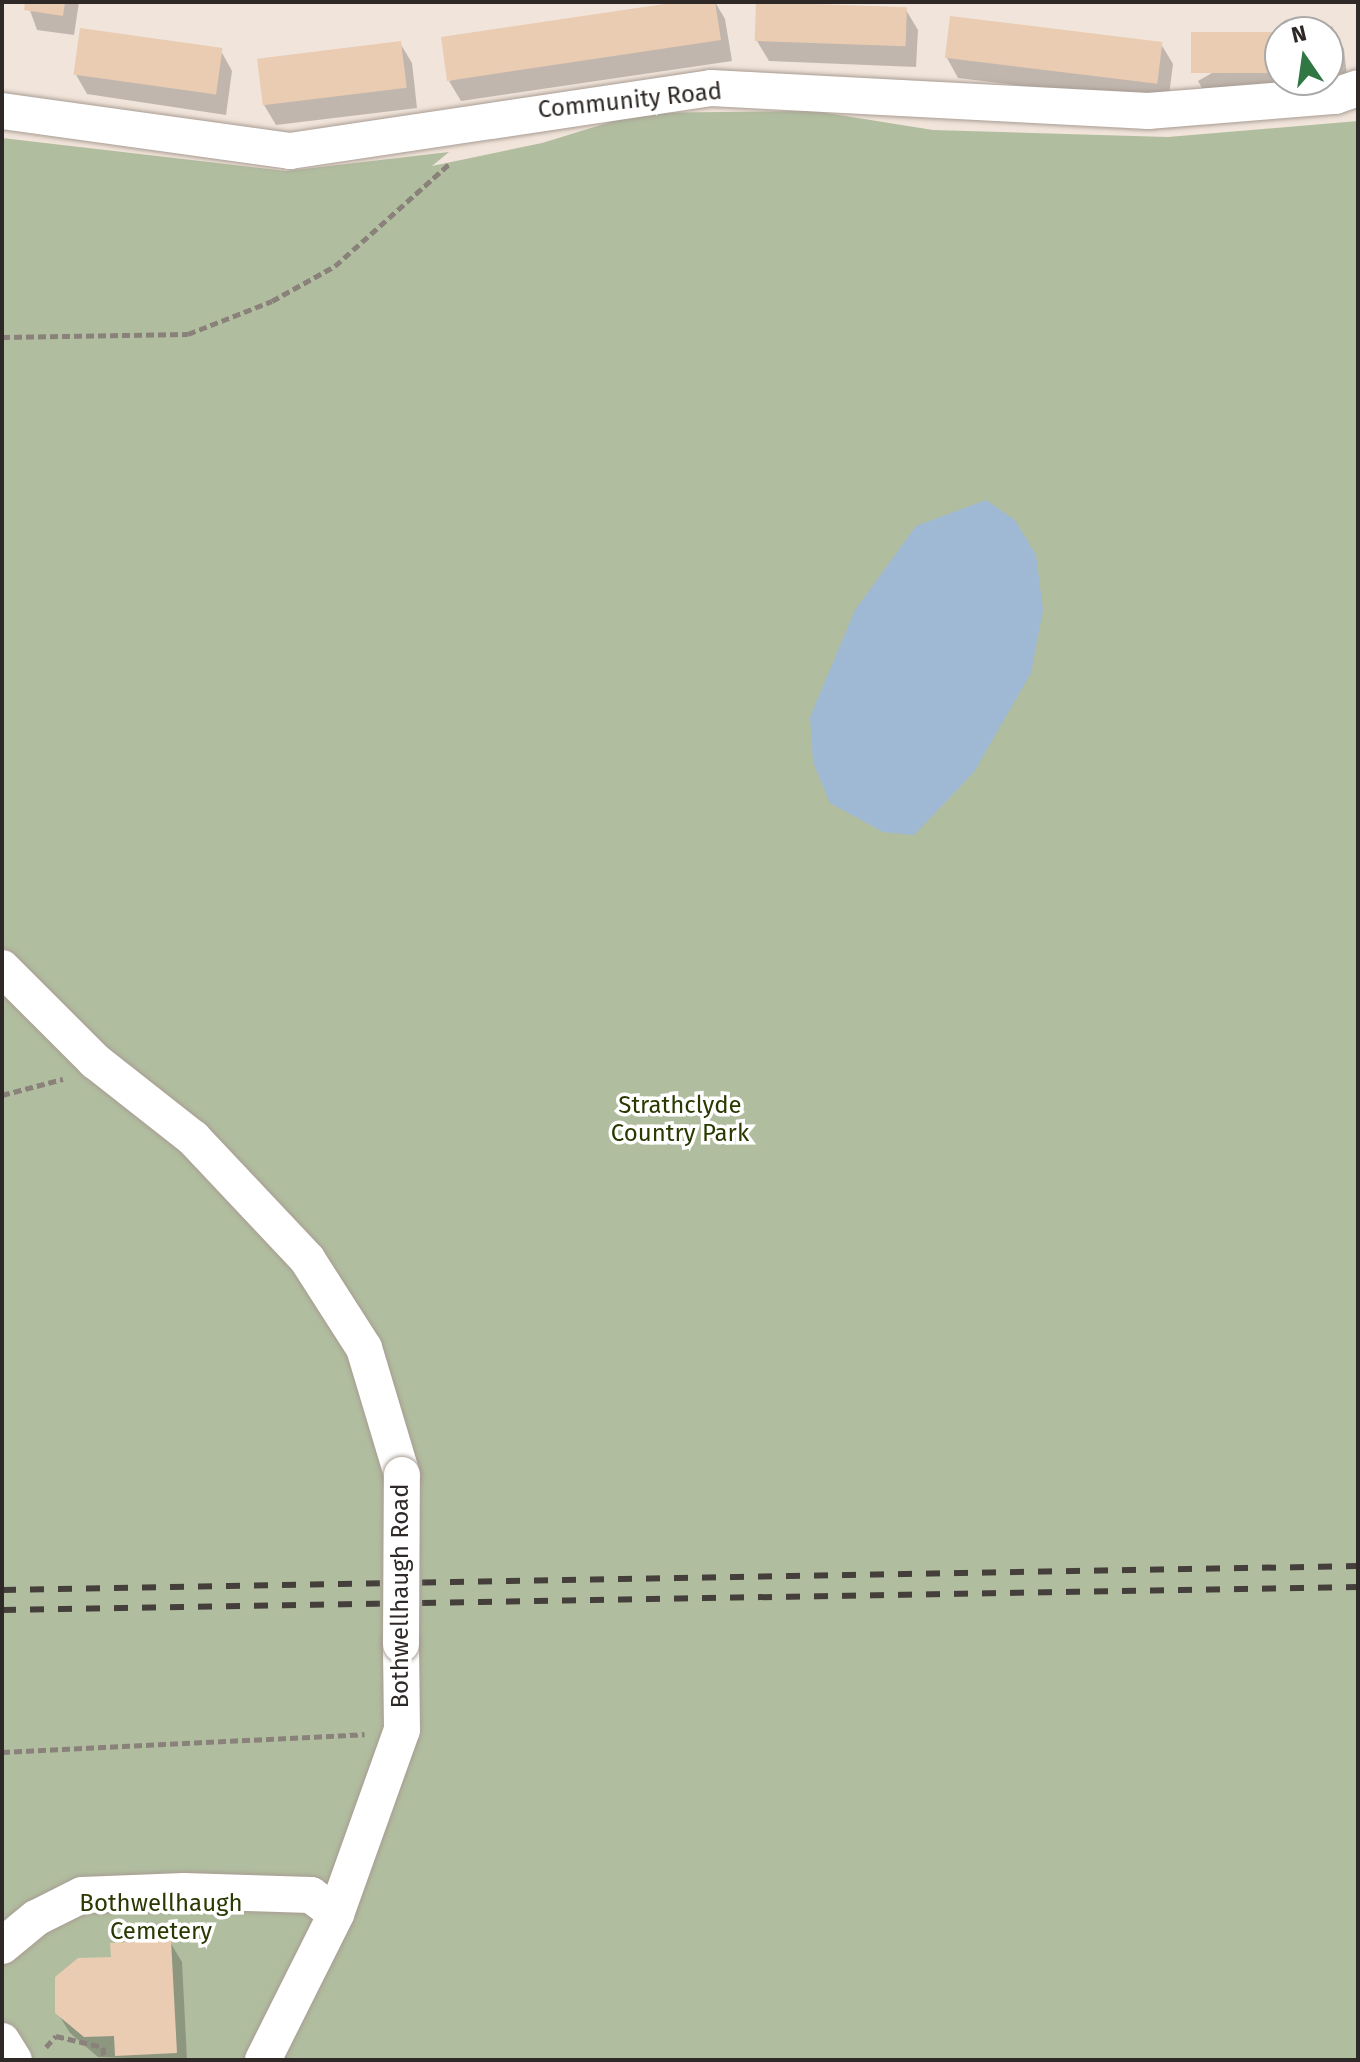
<!DOCTYPE html>
<html>
<head>
<meta charset="utf-8">
<style>
	body { margin:0 }
	#map { position:relative; width:1360px; height:2062px; overflow:hidden; background:#f1e4da; font-family:"Fira Sans",sans-serif }
	div>[style] { position:absolute }
	[style*='--x'] { left:calc(var(--x)*1px); top:calc(var(--y)*1px); width:calc(var(--w)*1px); rotate:calc(var(--a)*1deg) }
	.green>* { inset:0; background:#b1bd9f }
	.water>* { inset:0; background:#9fb9d4 }
	.shadow>* { inset:0; background:#0003 }
	.building>* { inset:0; background:#eaccb3; transform-origin:0 0 }
	.path>* { height:5px; margin-top:-2.5px; transform-origin:0; background:repeating-linear-gradient(90deg,#8a817b 0 8px,transparent 0 12px) }
	.roads { filter:drop-shadow(0 0 2px #a89c93) drop-shadow(0 0 2px #a89c93) }
	.minor>* { height:36px; margin:-18px; padding:0 18px; transform-origin:18px; border-radius:18px; background:#fff }
	.rail>* { height:6px; margin-top:-3px; transform-origin:0; background:repeating-linear-gradient(90deg,#453f3b 0 14px,transparent 0 28px) }
	.bridges { filter:drop-shadow(0 0 2px #a89c93) drop-shadow(0 0 2px #a89c93) }
	.minor-bridge>* { height:36px; margin:-18px; padding:0 18px; transform-origin:18px; border-radius:18px; background:#fff }
	span { translate:-50% -50%; white-space:nowrap; text-align:center; line-height:1.15; -webkit-text-stroke:7px #fff; paint-order:stroke }
	.street-label { font-size:24px; color:#2e2926 }
	.park-label { font-size:24px; color:#2a3902 }
	.frame { position:absolute; inset:0; border:4px solid #2e2926; pointer-events:none }
	.north { position:absolute; left:1264px; top:16px; width:80px; height:80px; box-sizing:border-box; background:#fff; border:2px solid #aba9a8; border-radius:50%; rotate:347deg; font-size:22px; font-weight:700; line-height:32px; text-align:center; color:#2e2926 }
	.north::after { content:''; display:block; margin:auto; width:28px; height:36px; background:#317743; clip-path:polygon(50% 0,100% 100%,50% 72%,0 100%) }
</style>
</head>
<body>
<div id="map">
	<div class="green">
		<i style="clip-path:polygon(814px 111px,933px 130px,1168px 137px,1358px 121px,1358px 2060px,2px 2060px,2px 138px,286px 171px,449px 152px,432px 166px,542px 143px,640px 113px)"></i>
	</div>
	<div class="water">
		<i style="clip-path:polygon(986px 500px,1015px 520px,1036px 555px,1043px 610px,1031px 673px,974px 772px,914px 835px,883px 832px,830px 803px,813px 762px,810px 717px,855px 610px,916px 526px)"></i>
	</div>
	<div class="shadow">
		<i style="clip-path:polygon(27px 2px,79px 2px,74px 35px,37px 30px)"></i>
		<i style="clip-path:polygon(691px 2px,715px 2px,725px 19px,732px 61px,461px 101px,449px 81px)"></i>
		<i style="clip-path:polygon(906px 10px,918px 30px,916px 67px,769px 61px,757px 41px)"></i>
		<i style="clip-path:polygon(1332px 29px,1344px 49px,1348px 86px,1210px 101px,1198px 81px,1280px 34px,1280px 80px,1328px 80px,1328px 32px,1301px 32px)"></i>
		<i style="clip-path:polygon(400px 43px,412px 63px,417px 108px,276px 125px,264px 105px)"></i>
		<i style="clip-path:polygon(1161px 44px,1173px 64px,1168px 103px,958px 78px,947px 58px)"></i>
		<i style="clip-path:polygon(221px 51px,232px 71px,226px 115px,87px 94px,75px 73px)"></i>
		<i style="clip-path:polygon(170px 1942px,182px 1962px,187px 2060px,98px 2057px,70px 2033px,57px 2012px,113px 1959px)"></i>
	</div>
	<div class="building">
		<i style="clip-path:polygon(25px 2px,65px 2px,63px 16px,24px 10px)"></i>
		<i style="clip-path:polygon(678px 2px,715px 2px,721px 40px,447px 81px,441px 37px)"></i>
		<i style="left:756px;top:2px;width:151px;height:39px;rotate:2deg"></i>
		<i style="left:950px;top:16px;width:214px;height:42px;rotate:7deg"></i>
		<i style="clip-path:polygon(1333px 26px,1338px 66px,1328px 67px,1328px 32px,1301px 30px)"></i>
		<i style="left:80px;top:28px;width:144px;height:47px;rotate:8deg"></i>
		<i style="left:1280px;top:32px;width:41px;height:89px;rotate:90deg"></i>
		<i style="left:401px;top:41px;width:47px;height:145px;rotate:83deg"></i>
		<i style="clip-path:polygon(171px 1940px,177px 2053px,115px 2056px,114px 2036px,84px 2037px,55px 2013px,55px 1977px,78px 1958px,111px 1957px,110px 1943px)"></i>
	</div>
	<div class="path">
		<i style="--x:2;--y:337;--w:186;--a:-0.9"></i>
		<i style="--x:188;--y:334;--w:90;--a:-21.4"></i>
		<i style="--x:272;--y:301;--w:72;--a:-29.1"></i>
		<i style="--x:335;--y:266;--w:154;--a:-41.8"></i>
		<i style="--x:2;--y:1095;--w:63;--a:-14.7"></i>
		<i style="--x:2;--y:1752;--w:363;--a:-2.8"></i>
		<i style="--x:46;--y:2047;--w:15;--a:-48"></i>
		<i style="--x:56;--y:2036;--w:48;--a:13.2"></i>
		<i style="--x:103;--y:2047;--w:13;--a:86"></i>
	</div>
	<div class="roads">
		<div class="minor">
			<i style="--x:2;--y:111;--w:291;--a:7.9"></i>
			<i style="--x:290;--y:151;--w:426;--a:-8.5"></i>
			<i style="--x:711;--y:88;--w:438;--a:3"></i>
			<i style="--x:1148;--y:111;--w:188;--a:-4.6"></i>
			<i style="--x:1335;--y:96;--w:24;--a:-19"></i>
			<i style="--x:2;--y:968;--w:132;--a:45"></i>
			<i style="--x:95;--y:1061;--w:125;--a:38.2"></i>
			<i style="--x:193;--y:1138;--w:166;--a:46.7"></i>
			<i style="--x:307;--y:1259;--w:106;--a:57.4"></i>
			<i style="--x:364;--y:1348;--w:133;--a:73.3"></i>
			<i style="--x:2;--y:1946;--w:44;--a:-39.5"></i>
			<i style="--x:36;--y:1918;--w:51;--a:-26.6"></i>
			<i style="--x:82;--y:1895;--w:102;--a:-2.2"></i>
			<i style="--x:184;--y:1891;--w:127;--a:1.8"></i>
			<i style="--x:311;--y:1895;--w:31;--a:37"></i>
			<i style="--x:2;--y:2041;--w:22;--a:58"></i>
			<i style="--x:263;--y:2060;--w:163;--a:-63.4"></i>
			<i style="--x:336;--y:1914;--w:195;--a:-70.3"></i>
			<i style="--x:402;--y:1730;--w:86;--a:-90.7"></i>
		</div>
	</div>
	<div class="rail">
		<i style="--x:2;--y:1590;--w:1356;--a:-1.01"></i>
		<i style="--x:2;--y:1610;--w:1356;--a:-0.97"></i>
	</div>
	<div class="bridges">
		<div class="minor-bridge">
			<i style="--x:401;--y:1644;--w:169;--a:-89.7"></i>
		</div>
	</div>
	<div class="street-label">
		<span style="left:630px;top:101px;rotate:-6deg">Community Road</span>
		<span style="left:401px;top:1596px;rotate:-90deg">Bothwellhaugh Road</span>
	</div>
	<div class="park-label">
		<span style="left:680px;top:1120px">Strathclyde<br>Country Park</span>
		<span style="left:161px;top:1918px">Bothwellhaugh<br>Cemetery</span>
	</div>
	<div class="frame"></div>
	<div class="north">N</div>
</div>
</body>
</html>
